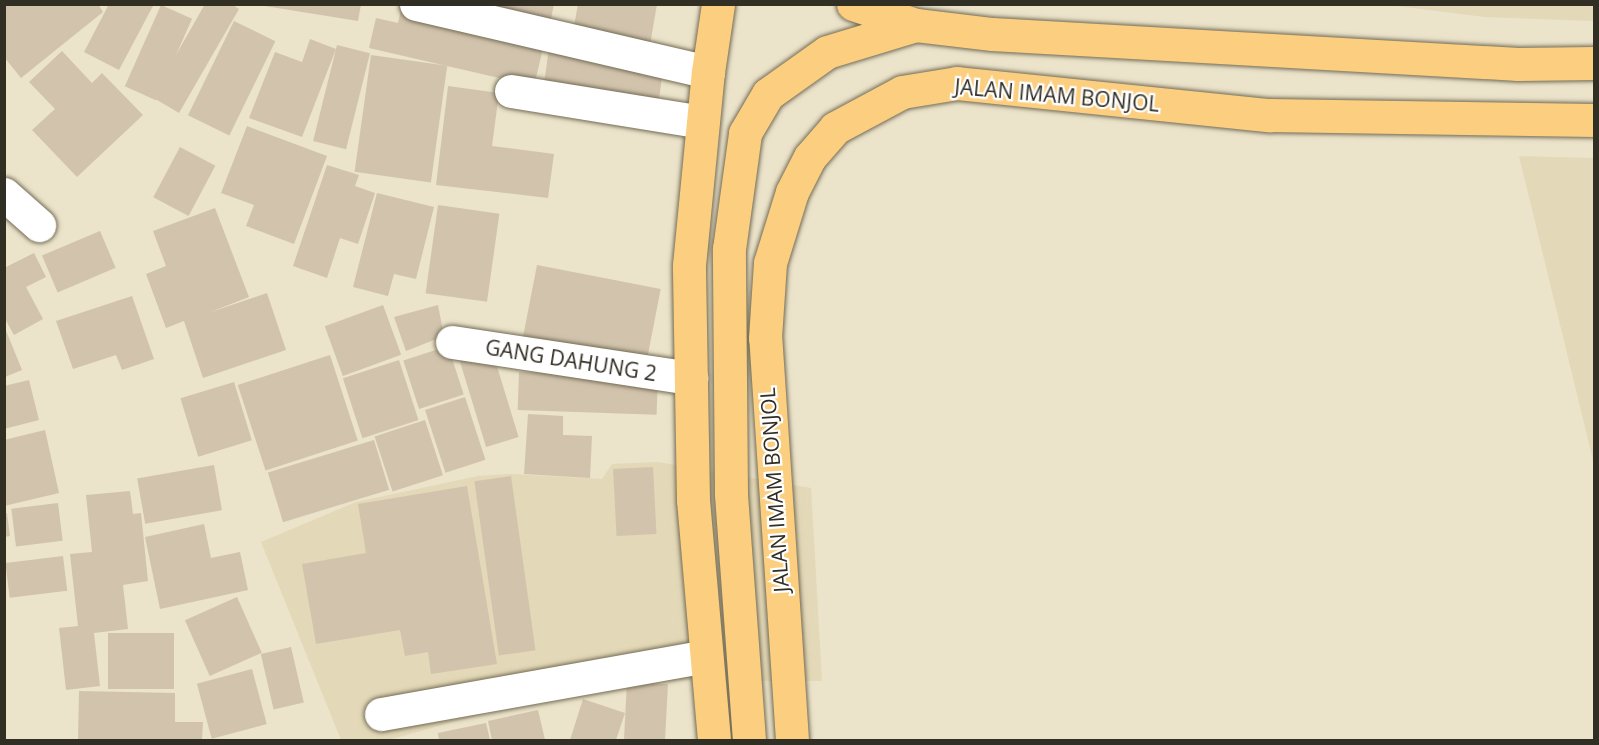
<!DOCTYPE html>
<html>
<head>
<meta charset="utf-8">
<style>
	body { margin:0 }
	#map { position:relative; width:1599px; height:745px; overflow:hidden; background:#ebe3ca; font-family:"Open Sans",sans-serif }
	div>[style] { position:absolute }
	[style*='--x'] { left:calc(var(--x)*1px); top:calc(var(--y)*1px); width:calc(var(--w)*1px); rotate:calc(var(--a)*1deg) }
	.built>* { inset:0; background:#e3d8b7 }
	.building>* { inset:0; background:#d2c3ad; transform-origin:0 0 }
	.roads { filter:drop-shadow(0 0 2px #736c55) drop-shadow(0 0 2px #736c55) }
	.minor>* { height:33px; margin:-16.5px; padding:0 16.5px; transform-origin:16.5px; border-radius:16.5px; background:#fff }
	.major>* { height:33px; margin:-16.5px; padding:0 16.5px; transform-origin:16.5px; border-radius:16.5px; background:#fcce7f }
	span { translate:-50% -50%; white-space:nowrap; text-align:center; line-height:1.15; -webkit-text-stroke:4.5px #fff; paint-order:stroke }
	.street-label { font-size:21px; color:#312e24 }
	.frame { position:absolute; inset:0; border:6px solid #312e24; pointer-events:none }
</style>
</head>
<body>
<div id="map">
	<div class="built">
		<i style="clip-path:polygon(1390px 5px,1594px 5px,1594px 21px,1485px 17px)"></i>
		<i style="clip-path:polygon(1519px 156px,1594px 158px,1594px 464px)"></i>
		<i style="clip-path:polygon(658px 462px,811px 488px,822px 681px,623px 680px,588px 691px,486px 713px,388px 740px,341px 740px,261px 542px,356px 502px,478px 476px,512px 474px,602px 479px,612px 464px)"></i>
	</div>
	<div class="building">
		<i style="clip-path:polygon(4px 4px,98px 4px,103px 12px,21px 78px,4px 57px)"></i>
		<i style="clip-path:polygon(109px 4px,154px 4px,119px 70px,84px 52px)"></i>
		<i style="clip-path:polygon(205px 4px,231px 4px,239px 9px,179px 113px,152px 97px)"></i>
		<i style="clip-path:polygon(253px 4px,361px 4px,358px 21px)"></i>
		<i style="clip-path:polygon(459px 4px,554px 4px,550px 24px)"></i>
		<i style="clip-path:polygon(578px 4px,657px 4px,650px 45px,573px 32px)"></i>
		<i style="left:161px;top:5px;width:34px;height:89px;rotate:24deg"></i>
		<i style="clip-path:polygon(402px 6px,545px 40px,534px 86px,369px 48px,376px 18px,398px 23px)"></i>
		<i style="left:234px;top:21px;width:46px;height:105px;rotate:26deg"></i>
		<i style="clip-path:polygon(310px 39px,336px 49px,302px 137px,249px 118px,275px 52px,302px 62px)"></i>
		<i style="left:337px;top:45px;width:34px;height:99px;rotate:14deg"></i>
		<i style="left:549px;top:48px;width:116px;height:35px;rotate:8deg"></i>
		<i style="clip-path:polygon(62px 51px,92px 83px,102px 73px,143px 115px,77px 177px,32px 130px,55px 109px,29px 82px)"></i>
		<i style="left:371px;top:55px;width:77px;height:118px;rotate:8deg"></i>
		<i style="clip-path:polygon(448px 86px,499px 93px,492px 146px,554px 154px,548px 198px,436px 185px)"></i>
		<i style="clip-path:polygon(247px 126px,327px 156px,294px 244px,246px 226px,254px 205px,221px 193px)"></i>
		<i style="left:180px;top:147px;width:40px;height:57px;rotate:28deg"></i>
		<i style="clip-path:polygon(327px 165px,359px 175px,355px 186px,375px 193px,358px 244px,340px 238px,327px 278px,293px 266px)"></i>
		<i style="clip-path:polygon(377px 193px,434px 207px,416px 279px,394px 274px,388px 296px,353px 287px)"></i>
		<i style="left:438px;top:205px;width:62px;height:89px;rotate:8deg"></i>
		<i style="clip-path:polygon(215px 208px,249px 297px,208px 313px,267px 293px,286px 350px,203px 378px,184px 321px,166px 328px,146px 274px,166px 266px,153px 231px)"></i>
		<i style="left:100px;top:231px;width:40px;height:63px;rotate:67deg"></i>
		<i style="clip-path:polygon(34px 253px,46px 277px,26px 287px,43px 319px,14px 335px,4px 317px,4px 268px)"></i>
		<i style="left:537px;top:265px;width:126px;height:78px;rotate:11deg"></i>
		<i style="clip-path:polygon(132px 296px,154px 359px,122px 370px,116px 355px,73px 369px,56px 321px)"></i>
		<i style="left:383px;top:305px;width:53px;height:62px;rotate:70deg"></i>
		<i style="clip-path:polygon(438px 305px,444px 336px,406px 351px,394px 317px)"></i>
		<i style="clip-path:polygon(5px 328px,22px 370px,5px 377px)"></i>
		<i style="left:448px;top:346px;width:51px;height:47px;rotate:72deg"></i>
		<i style="left:492px;top:350px;width:91px;height:34px;rotate:73deg"></i>
		<i style="left:330px;top:355px;width:90px;height:97px;rotate:72deg"></i>
		<i style="left:399px;top:360px;width:63px;height:59px;rotate:72deg"></i>
		<i style="left:519px;top:372px;width:139px;height:38px;rotate:2deg"></i>
		<i style="clip-path:polygon(29px 380px,39px 420px,4px 429px,4px 386px)"></i>
		<i style="left:234px;top:382px;width:61px;height:56px;rotate:73deg"></i>
		<i style="left:465px;top:397px;width:66px;height:42px;rotate:72deg"></i>
		<i style="clip-path:polygon(528px 414px,563px 416px,563px 435px,592px 436px,590px 478px,524px 474px)"></i>
		<i style="left:425px;top:420px;width:58px;height:53px;rotate:72deg"></i>
		<i style="clip-path:polygon(45px 430px,59px 493px,4px 506px,4px 440px)"></i>
		<i style="left:374px;top:440px;width:52px;height:111px;rotate:73deg"></i>
		<i style="left:214px;top:465px;width:46px;height:78px;rotate:80deg"></i>
		<i style="left:653px;top:467px;width:67px;height:40px;rotate:87deg"></i>
		<i style="left:511px;top:476px;width:176px;height:37px;rotate:82deg"></i>
		<i style="clip-path:polygon(467px 486px,497px 664px,431px 674px,428px 652px,405px 656px,400px 630px,316px 644px,302px 564px,366px 553px,358px 504px)"></i>
		<i style="clip-path:polygon(130px 491px,133px 514px,141px 513px,148px 581px,123px 585px,128px 629px,94px 633px,100px 686px,66px 690px,59px 628px,78px 626px,70px 554px,92px 552px,86px 495px)"></i>
		<i style="left:58px;top:503px;width:38px;height:47px;rotate:83deg"></i>
		<i style="clip-path:polygon(7px 513px,10px 536px,4px 537px,4px 514px)"></i>
		<i style="clip-path:polygon(204px 524px,211px 558px,240px 552px,248px 590px,160px 609px,145px 537px)"></i>
		<i style="left:63px;top:556px;width:35px;height:58px;rotate:83deg"></i>
		<i style="left:237px;top:597px;width:61px;height:57px;rotate:66deg"></i>
		<i style="left:174px;top:633px;width:56px;height:66px;rotate:90deg"></i>
		<i style="left:291px;top:647px;width:57px;height:31px;rotate:77deg"></i>
		<i style="left:252px;top:669px;width:57px;height:57px;rotate:75deg"></i>
		<i style="left:627px;top:682px;width:41px;height:58px;rotate:3deg"></i>
		<i style="clip-path:polygon(79px 691px,175px 693px,175px 722px,203px 722px,202px 740px,78px 740px)"></i>
		<i style="clip-path:polygon(583px 699px,625px 713px,616px 740px,570px 740px)"></i>
		<i style="clip-path:polygon(538px 710px,545px 740px,492px 740px,488px 721px)"></i>
		<i style="clip-path:polygon(486px 723px,490px 740px,439px 740px,438px 733px)"></i>
	</div>
	<div class="roads">
		<div class="minor">
			<i style="--x:416;--y:4;--w:300;--a:13.1"></i>
			<i style="--x:511;--y:91;--w:194;--a:9.2"></i>
			<i style="--x:4;--y:194;--w:47;--a:41.5"></i>
			<i style="--x:452;--y:342;--w:242;--a:8.6"></i>
			<i style="--x:381;--y:714;--w:330;--a:-10.1"></i>
		</div>
		<div class="major">
			<i style="--x:853;--y:4;--w:66;--a:18.4"></i>
			<i style="--x:714;--y:740;--w:241;--a:-95"></i>
			<i style="--x:693;--y:500;--w:235;--a:-91"></i>
			<i style="--x:689;--y:265;--w:194;--a:-84.4"></i>
			<i style="--x:708;--y:72;--w:69;--a:-81.6"></i>
			<i style="--x:749;--y:740;--w:247;--a:-94.2"></i>
			<i style="--x:731;--y:494;--w:245;--a:-90.5"></i>
			<i style="--x:729;--y:249;--w:117;--a:-82.1"></i>
			<i style="--x:745;--y:133;--w:45;--a:-59.5"></i>
			<i style="--x:768;--y:94;--w:72;--a:-35.4"></i>
			<i style="--x:827;--y:52;--w:93;--a:-16.9"></i>
			<i style="--x:916;--y:25;--w:77;--a:6.8"></i>
			<i style="--x:992;--y:34;--w:527;--a:3.26"></i>
			<i style="--x:1518;--y:64;--w:76;--a:-0.8"></i>
			<i style="--x:792;--y:740;--w:403;--a:-93.8"></i>
			<i style="--x:765;--y:338;--w:75;--a:-86.2"></i>
			<i style="--x:770;--y:263;--w:74;--a:-72.8"></i>
			<i style="--x:792;--y:192;--w:39;--a:-63"></i>
			<i style="--x:810;--y:157;--w:38;--a:-49"></i>
			<i style="--x:835;--y:128;--w:76;--a:-28.2"></i>
			<i style="--x:902;--y:92;--w:56;--a:-9.3"></i>
			<i style="--x:957;--y:83;--w:314;--a:5.9"></i>
			<i style="--x:1269;--y:115;--w:325;--a:0.9"></i>
		</div>
	</div>
	<div class="street-label">
		<span style="left:1057px;top:95px;rotate:5deg">JALAN IMAM BONJOL</span>
		<span style="left:571px;top:360px;rotate:9deg">GANG DAHUNG 2</span>
		<span style="left:774px;top:490px;rotate:-94deg">JALAN IMAM BONJOL</span>
	</div>
	<div class="frame"></div>
</div>
</body>
</html>
